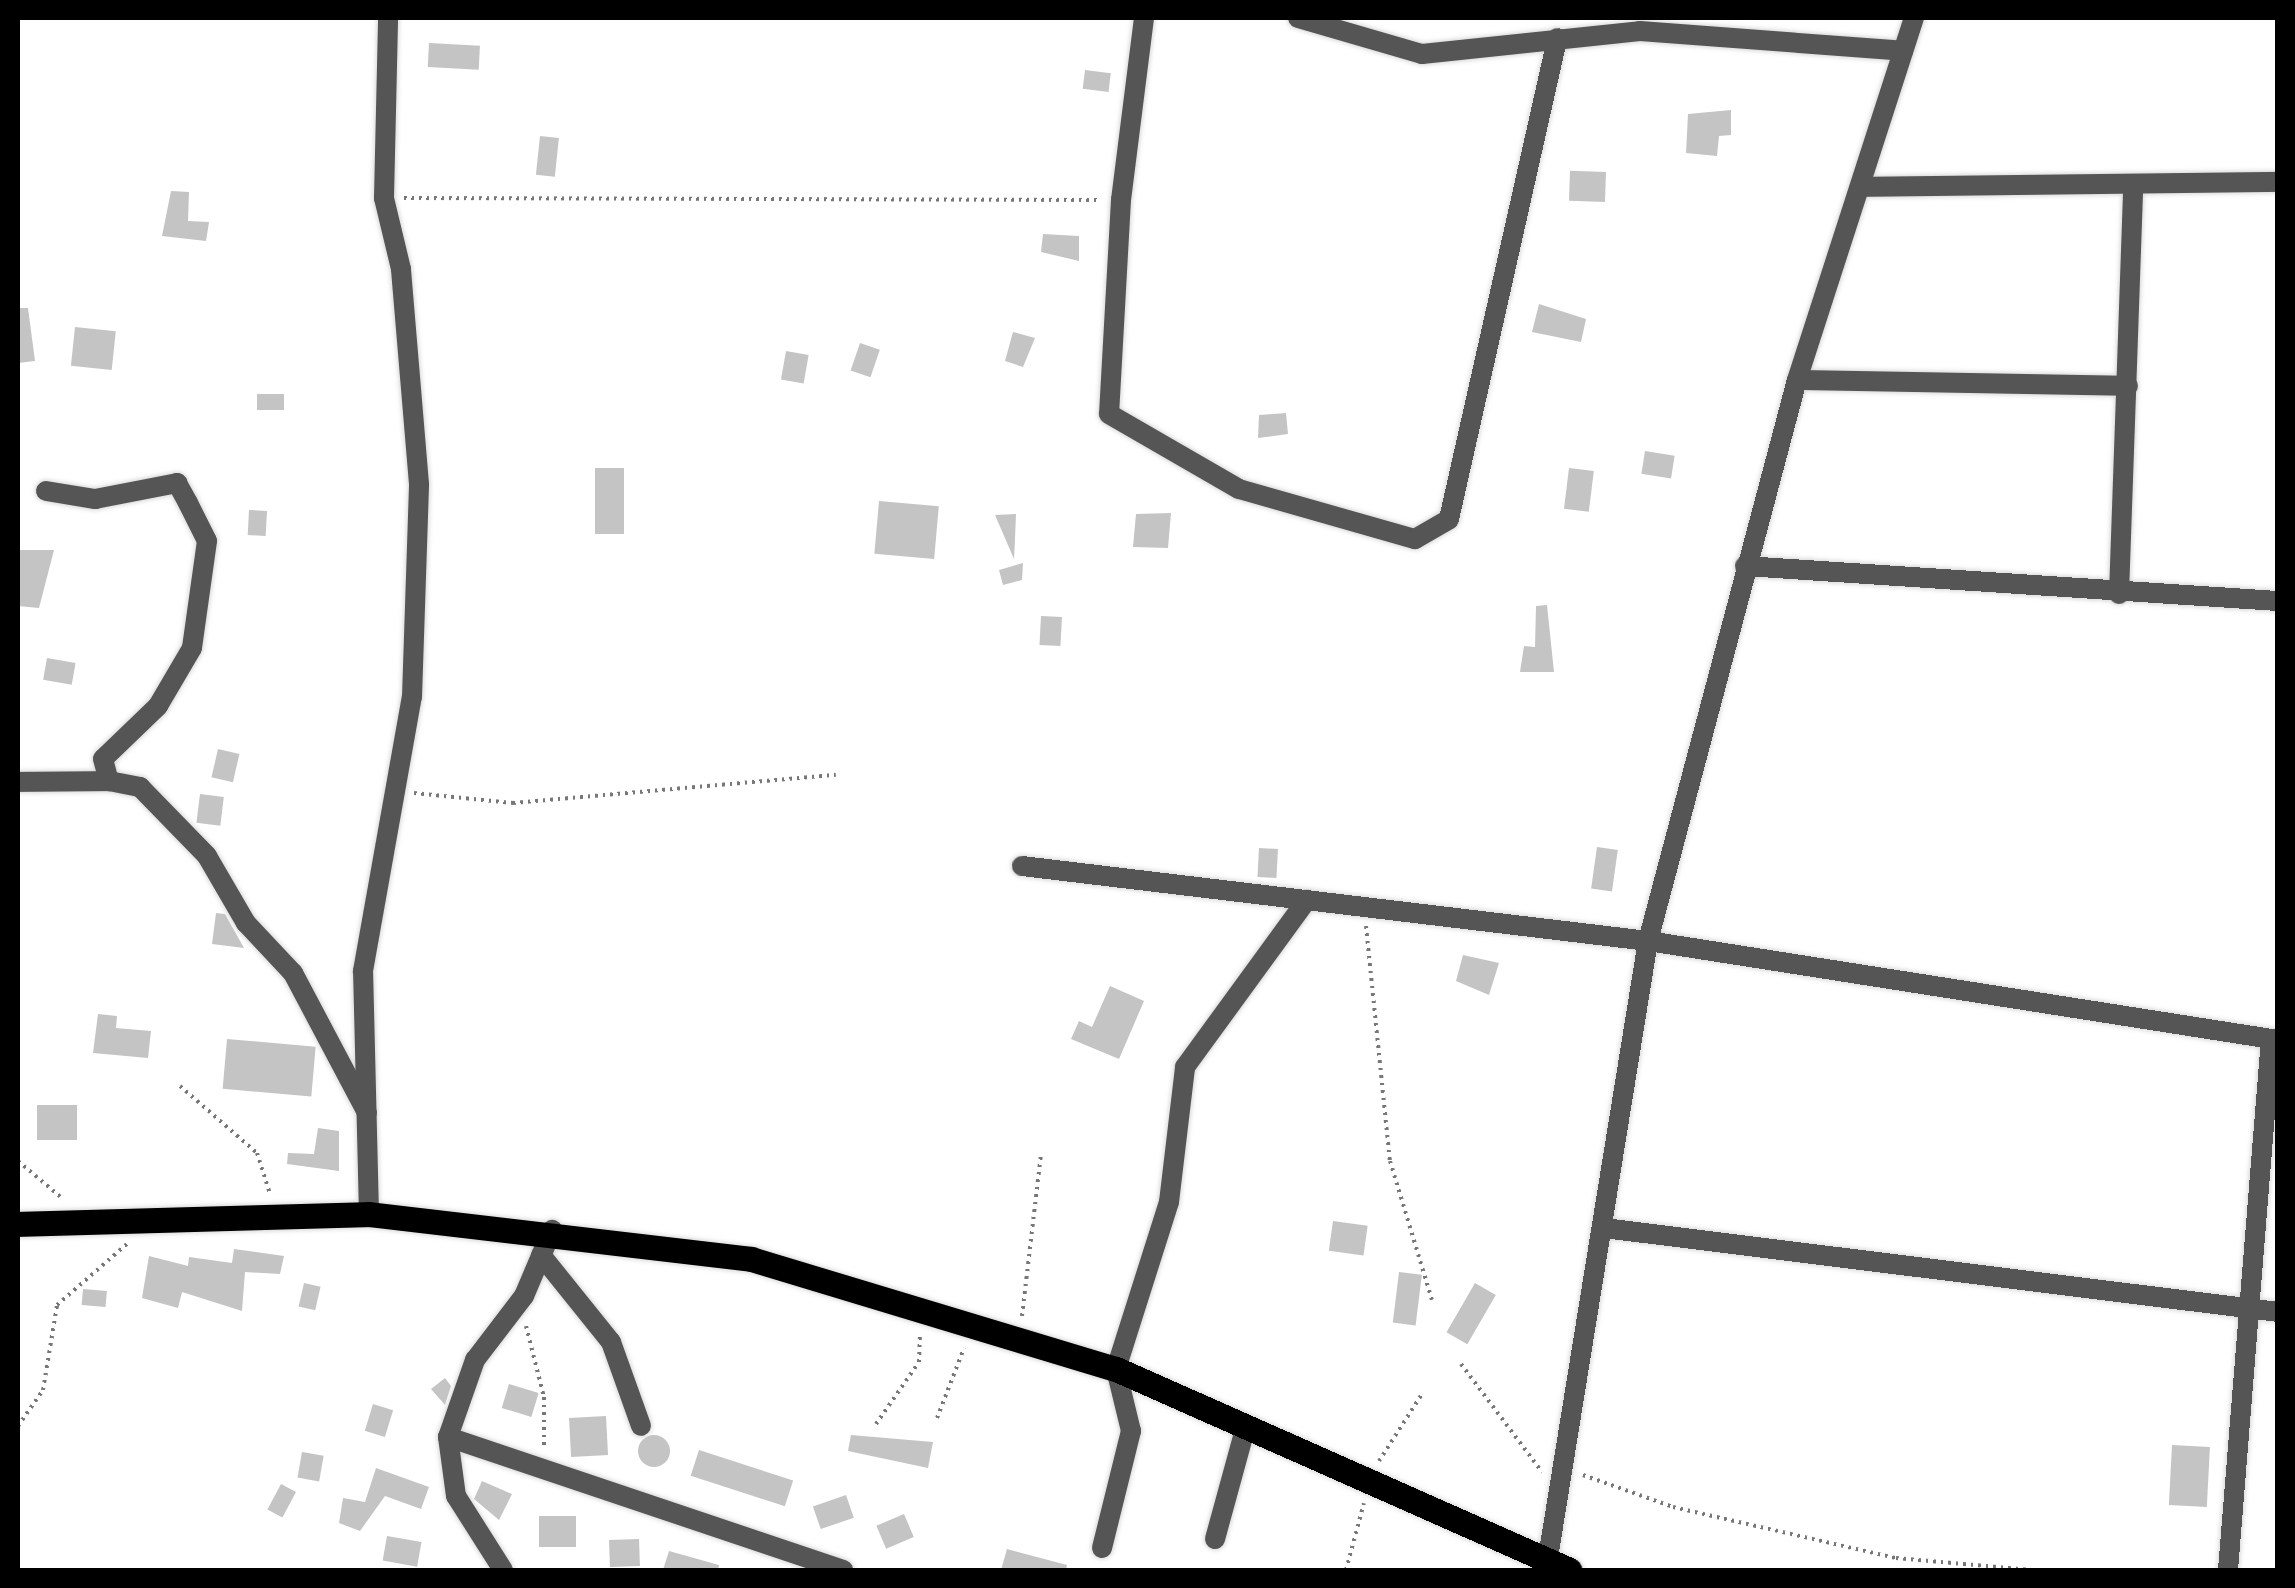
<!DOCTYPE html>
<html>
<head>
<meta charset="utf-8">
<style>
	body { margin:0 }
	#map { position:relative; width:2295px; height:1588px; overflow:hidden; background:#fff; font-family:Rubik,sans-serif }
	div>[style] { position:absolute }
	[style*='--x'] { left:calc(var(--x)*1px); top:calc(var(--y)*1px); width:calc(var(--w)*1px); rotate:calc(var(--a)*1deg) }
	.building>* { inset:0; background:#c4c4c4; transform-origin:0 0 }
	.round { border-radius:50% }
	.path>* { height:4px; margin-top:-2px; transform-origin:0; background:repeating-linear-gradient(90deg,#777 0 2.5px,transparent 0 7.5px) }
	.roads { filter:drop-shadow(0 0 2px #dbdbdb) drop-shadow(0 0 2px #dbdbdb) }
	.minor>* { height:20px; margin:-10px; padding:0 10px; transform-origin:10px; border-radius:10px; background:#555 }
	.tertiary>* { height:20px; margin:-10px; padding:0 10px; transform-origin:10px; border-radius:10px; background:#555 }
	.primary>* { height:25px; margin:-12.5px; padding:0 12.5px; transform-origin:12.5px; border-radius:12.5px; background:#000 }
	span { translate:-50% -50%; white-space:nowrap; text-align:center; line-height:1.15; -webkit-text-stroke:8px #fff; paint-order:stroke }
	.frame { position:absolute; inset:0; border:20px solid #000; pointer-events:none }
</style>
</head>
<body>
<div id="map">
	<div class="building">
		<i style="left:429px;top:43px;width:51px;height:24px;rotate:3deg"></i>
		<i style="left:1085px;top:70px;width:26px;height:19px;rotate:7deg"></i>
		<i style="clip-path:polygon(1731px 110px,1731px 135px,1719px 136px,1717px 156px,1686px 153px,1688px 114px)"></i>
		<i style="left:540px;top:136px;width:19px;height:39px;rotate:6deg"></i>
		<i style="left:1606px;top:172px;width:30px;height:36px;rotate:92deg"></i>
		<i style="clip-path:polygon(171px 191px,189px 192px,188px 221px,209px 222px,206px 241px,162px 236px)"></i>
		<i style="clip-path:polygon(1043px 234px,1079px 236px,1079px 261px,1041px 252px)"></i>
		<i style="clip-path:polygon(1539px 304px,1586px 319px,1581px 342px,1532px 332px)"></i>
		<i style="clip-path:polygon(18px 308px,28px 308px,35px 361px,18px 363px)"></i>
		<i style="left:75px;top:327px;width:41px;height:39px;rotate:6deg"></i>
		<i style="clip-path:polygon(1013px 332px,1035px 338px,1023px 367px,1005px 361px)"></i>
		<i style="left:860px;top:343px;width:21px;height:29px;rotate:19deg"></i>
		<i style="left:786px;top:351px;width:23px;height:29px;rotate:10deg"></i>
		<i style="left:257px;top:394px;width:27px;height:16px"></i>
		<i style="clip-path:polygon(1286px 413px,1288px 434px,1258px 438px,1259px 415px)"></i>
		<i style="left:1645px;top:451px;width:30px;height:23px;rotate:9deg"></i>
		<i style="left:595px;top:468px;width:29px;height:66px"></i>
		<i style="left:1569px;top:468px;width:25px;height:41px;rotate:7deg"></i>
		<i style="left:879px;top:501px;width:60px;height:53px;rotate:5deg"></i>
		<i style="left:249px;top:510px;width:18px;height:25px;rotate:3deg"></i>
		<i style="clip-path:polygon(1171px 513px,1168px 548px,1133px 547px,1136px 514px)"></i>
		<i style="clip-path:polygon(1016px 514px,1015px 539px,1014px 559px,995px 515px)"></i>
		<i style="clip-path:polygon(18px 550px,54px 550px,39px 608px,18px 606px)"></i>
		<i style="clip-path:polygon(1023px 563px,1022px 580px,1003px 585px,999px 570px)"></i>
		<i style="clip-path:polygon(1547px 605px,1554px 672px,1520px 672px,1524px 646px,1535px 647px,1536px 606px)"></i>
		<i style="left:1041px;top:616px;width:21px;height:29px;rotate:3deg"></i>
		<i style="left:47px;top:658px;width:29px;height:22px;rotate:10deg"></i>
		<i style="left:218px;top:749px;width:22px;height:29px;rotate:13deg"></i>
		<i style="left:200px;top:794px;width:24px;height:29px;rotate:7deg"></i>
		<i style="left:1597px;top:847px;width:21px;height:42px;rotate:8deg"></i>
		<i style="left:1259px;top:848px;width:19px;height:29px;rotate:3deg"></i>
		<i style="clip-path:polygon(216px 913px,225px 914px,244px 948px,212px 944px)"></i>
		<i style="clip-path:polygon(1463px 955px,1499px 963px,1489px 995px,1456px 981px)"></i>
		<i style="clip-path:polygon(1110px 986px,1144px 1001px,1119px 1059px,1071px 1039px,1079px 1021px,1092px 1027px)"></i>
		<i style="clip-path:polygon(98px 1014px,117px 1016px,116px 1028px,151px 1031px,148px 1058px,93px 1053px)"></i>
		<i style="left:227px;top:1039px;width:89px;height:50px;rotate:5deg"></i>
		<i style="left:37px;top:1105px;width:40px;height:35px"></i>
		<i style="clip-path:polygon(318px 1128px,339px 1131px,339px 1171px,287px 1164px,288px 1153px,314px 1154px)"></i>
		<i style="left:1333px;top:1221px;width:35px;height:30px;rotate:8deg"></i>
		<i style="clip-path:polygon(234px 1249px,284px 1256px,280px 1274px,245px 1272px,242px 1311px,182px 1292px,178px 1308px,142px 1298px,149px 1256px,188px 1266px,189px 1257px,232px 1263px)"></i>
		<i style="left:1399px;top:1272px;width:23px;height:51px;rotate:7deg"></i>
		<i style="left:304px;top:1283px;width:17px;height:24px;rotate:13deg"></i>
		<i style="left:1475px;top:1283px;width:24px;height:57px;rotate:30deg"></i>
		<i style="left:83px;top:1289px;width:24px;height:16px;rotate:5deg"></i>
		<i style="clip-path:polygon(445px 1378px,451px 1386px,445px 1405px,431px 1389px)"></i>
		<i style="left:509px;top:1384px;width:31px;height:25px;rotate:17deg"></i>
		<i style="left:373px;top:1404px;width:21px;height:28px;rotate:17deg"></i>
		<i style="left:606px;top:1416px;width:39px;height:37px;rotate:87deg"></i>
		<i class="round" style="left:638px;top:1435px;width:32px;height:32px"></i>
		<i style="clip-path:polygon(851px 1435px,933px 1442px,928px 1468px,848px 1451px)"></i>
		<i style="left:2172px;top:1445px;width:38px;height:60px;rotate:3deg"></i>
		<i style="left:699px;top:1450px;width:99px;height:27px;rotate:18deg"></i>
		<i style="left:302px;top:1452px;width:22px;height:26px;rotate:10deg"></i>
		<i style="clip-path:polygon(376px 1468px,429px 1487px,421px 1509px,385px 1496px,360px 1531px,339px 1523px,343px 1498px,365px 1502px)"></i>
		<i style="clip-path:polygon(482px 1481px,512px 1494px,499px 1520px,474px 1499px)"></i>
		<i style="left:281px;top:1484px;width:17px;height:29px;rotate:28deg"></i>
		<i style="left:846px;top:1495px;width:24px;height:35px;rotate:71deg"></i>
		<i style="left:904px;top:1514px;width:25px;height:30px;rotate:67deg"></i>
		<i style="left:539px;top:1516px;width:37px;height:31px"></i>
		<i style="left:387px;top:1536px;width:35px;height:25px;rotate:10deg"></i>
		<i style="left:639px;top:1539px;width:27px;height:30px;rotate:88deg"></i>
		<i style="clip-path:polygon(1007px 1549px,1067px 1565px,1066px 1570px,1001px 1570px)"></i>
		<i style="clip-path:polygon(669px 1551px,719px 1565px,718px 1570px,663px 1570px)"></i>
	</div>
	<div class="path">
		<i style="--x:404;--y:198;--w:695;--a:0.16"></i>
		<i style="--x:414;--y:793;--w:100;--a:5.8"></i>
		<i style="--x:513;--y:803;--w:324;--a:-5"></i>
		<i style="--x:1366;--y:926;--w:236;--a:84.2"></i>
		<i style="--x:1390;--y:1161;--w:145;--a:73.2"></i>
		<i style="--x:180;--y:1086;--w:102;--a:41"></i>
		<i style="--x:257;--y:1153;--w:43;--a:72.4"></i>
		<i style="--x:18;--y:1161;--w:57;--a:40.1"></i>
		<i style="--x:1022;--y:1316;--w:162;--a:-83.3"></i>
		<i style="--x:526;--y:1326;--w:73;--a:75.8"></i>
		<i style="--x:544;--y:1397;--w:51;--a:90"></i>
		<i style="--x:1461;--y:1364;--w:135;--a:53.1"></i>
		<i style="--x:937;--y:1418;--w:75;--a:-68.9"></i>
		<i style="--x:876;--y:1424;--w:75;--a:-55.3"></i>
		<i style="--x:919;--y:1362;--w:28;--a:-88"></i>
		<i style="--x:18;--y:1426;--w:44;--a:-55.2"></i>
		<i style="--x:43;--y:1390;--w:86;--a:-80.6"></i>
		<i style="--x:57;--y:1305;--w:93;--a:-41.1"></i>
		<i style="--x:1379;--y:1461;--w:80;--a:-57.3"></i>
		<i style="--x:1583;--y:1475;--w:96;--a:19.6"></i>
		<i style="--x:1673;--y:1507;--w:229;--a:12.9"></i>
		<i style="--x:1896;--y:1558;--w:136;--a:5.1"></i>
		<i style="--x:1346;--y:1570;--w:69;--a:-75"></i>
	</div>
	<div class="roads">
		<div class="minor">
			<i style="--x:1144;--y:18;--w:183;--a:97.2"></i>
			<i style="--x:1121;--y:200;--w:214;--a:93.2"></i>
			<i style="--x:1109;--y:414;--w:150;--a:30"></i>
			<i style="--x:1239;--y:489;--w:183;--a:15.9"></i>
			<i style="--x:1415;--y:539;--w:39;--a:-30"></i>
			<i style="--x:1449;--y:519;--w:493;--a:-77.3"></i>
			<i style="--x:1298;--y:18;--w:129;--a:16.2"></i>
			<i style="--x:1422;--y:54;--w:219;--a:-6"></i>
			<i style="--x:1640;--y:31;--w:264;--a:4.3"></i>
			<i style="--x:1860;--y:187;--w:418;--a:-0.7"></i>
			<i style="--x:1797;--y:380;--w:331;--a:1"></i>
			<i style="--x:46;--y:491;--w:50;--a:9.3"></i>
			<i style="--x:95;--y:499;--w:84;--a:-11"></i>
			<i style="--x:177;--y:483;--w:23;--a:61"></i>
			<i style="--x:188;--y:503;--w:42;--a:63.4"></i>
			<i style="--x:207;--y:541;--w:108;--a:98"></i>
			<i style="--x:192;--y:648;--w:67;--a:120.4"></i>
			<i style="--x:158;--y:706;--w:76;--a:136.1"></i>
			<i style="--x:103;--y:759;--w:23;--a:75"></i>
			<i style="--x:109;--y:781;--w:32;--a:11"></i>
			<i style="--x:140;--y:787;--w:96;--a:45.8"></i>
			<i style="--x:207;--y:856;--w:78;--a:59.8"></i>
			<i style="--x:246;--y:923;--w:69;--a:46.8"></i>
			<i style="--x:293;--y:973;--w:158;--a:62.1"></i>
			<i style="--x:1745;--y:566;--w:534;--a:3.76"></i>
			<i style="--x:2119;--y:594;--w:406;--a:-88"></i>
			<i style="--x:18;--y:782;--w:91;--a:-0.6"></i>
			<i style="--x:1022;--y:866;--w:630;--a:6.83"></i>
			<i style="--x:1648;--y:941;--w:638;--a:8.93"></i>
			<i style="--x:1604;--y:1228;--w:679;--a:7.1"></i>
			<i style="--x:541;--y:1255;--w:112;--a:51.2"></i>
			<i style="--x:611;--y:1342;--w:89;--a:70.3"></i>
			<i style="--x:448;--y:1437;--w:417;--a:18.6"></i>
			<i style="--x:1215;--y:1539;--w:117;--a:-74.7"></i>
			<i style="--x:1102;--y:1548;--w:121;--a:-76.1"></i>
			<i style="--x:1131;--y:1431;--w:64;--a:-103.6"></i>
			<i style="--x:1116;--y:1369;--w:175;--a:-72.4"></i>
			<i style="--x:1169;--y:1202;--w:136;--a:-83.2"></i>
			<i style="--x:1185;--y:1067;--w:207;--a:-53.9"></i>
			<i style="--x:503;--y:1570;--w:88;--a:-122.4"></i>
			<i style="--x:456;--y:1496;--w:60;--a:-97.7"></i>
			<i style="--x:448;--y:1437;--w:82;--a:-70.7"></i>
			<i style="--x:475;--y:1360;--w:81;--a:-52.6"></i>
			<i style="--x:524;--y:1296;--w:72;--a:-67"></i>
			<i style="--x:1546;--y:1570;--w:637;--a:-80.79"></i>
			<i style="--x:1648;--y:941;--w:580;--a:-75.13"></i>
			<i style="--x:1797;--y:380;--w:380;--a:-72.1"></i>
			<i style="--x:2228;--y:1570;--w:533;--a:-85.37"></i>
		</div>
		<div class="tertiary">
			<i style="--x:369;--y:1214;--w:243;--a:-91.4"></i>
			<i style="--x:363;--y:971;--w:278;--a:-79.9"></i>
			<i style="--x:412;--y:697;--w:213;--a:-88.1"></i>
			<i style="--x:419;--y:484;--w:216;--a:-94.8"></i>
			<i style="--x:401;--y:269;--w:73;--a:-103.5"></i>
			<i style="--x:384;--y:198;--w:180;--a:-88.7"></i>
		</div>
		<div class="primary">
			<i style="--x:18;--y:1224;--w:351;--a:-1.6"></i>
			<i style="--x:369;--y:1214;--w:385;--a:6.7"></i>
			<i style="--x:751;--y:1259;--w:381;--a:16.8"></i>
			<i style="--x:1116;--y:1369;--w:496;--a:23.9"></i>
		</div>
	</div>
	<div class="frame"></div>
</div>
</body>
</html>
